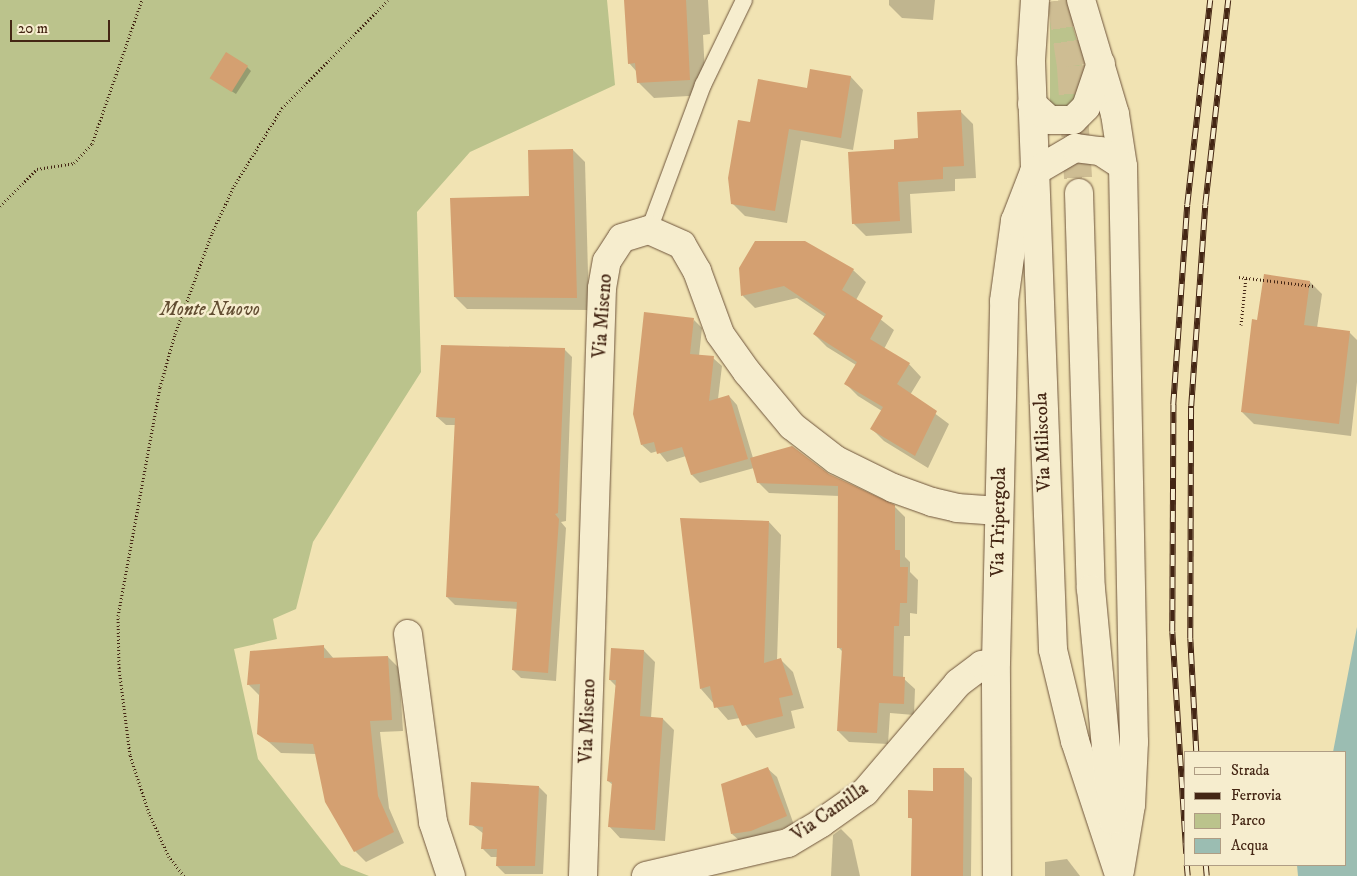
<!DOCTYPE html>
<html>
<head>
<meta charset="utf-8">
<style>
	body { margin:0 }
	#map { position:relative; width:1357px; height:876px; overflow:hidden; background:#f1e3b3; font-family:"IM FELL DW Pica",serif }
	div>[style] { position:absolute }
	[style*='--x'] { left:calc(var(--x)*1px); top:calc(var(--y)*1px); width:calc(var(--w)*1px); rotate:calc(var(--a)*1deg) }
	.green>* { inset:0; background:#bbc38c }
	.water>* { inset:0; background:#9bbdb2 }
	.shadow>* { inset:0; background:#0003 }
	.building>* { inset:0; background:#d4a071; transform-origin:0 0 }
	.secondary-tunnel>* { height:28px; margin-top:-14px; transform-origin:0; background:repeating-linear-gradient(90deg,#cebd93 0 28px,transparent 0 42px) }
	.path>* { height:3px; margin-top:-1.5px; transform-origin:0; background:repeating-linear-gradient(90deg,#442614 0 1px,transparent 0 3.5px) }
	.roads { filter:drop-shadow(0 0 1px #6f553c) drop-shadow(0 0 1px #6f553c) }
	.lane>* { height:16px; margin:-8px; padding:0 8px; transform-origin:8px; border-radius:8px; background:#f6edce }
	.street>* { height:28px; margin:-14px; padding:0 14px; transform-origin:14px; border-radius:14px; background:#f6edce }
	.secondary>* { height:28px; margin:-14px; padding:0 14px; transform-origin:14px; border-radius:14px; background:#f6edce }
	.rail>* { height:5.5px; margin-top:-2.75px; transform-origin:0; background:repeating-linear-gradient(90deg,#f6edce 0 11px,#442614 0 22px); box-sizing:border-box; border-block:1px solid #442614 }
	span { translate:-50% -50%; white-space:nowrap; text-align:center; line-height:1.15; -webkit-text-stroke:5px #f6edce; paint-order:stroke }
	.park-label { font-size:19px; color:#624d32; font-style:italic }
	.street-label { font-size:19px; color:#442614 }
	.legend { position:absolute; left:1184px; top:751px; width:162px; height:115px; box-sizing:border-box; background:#f6edce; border:1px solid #af9d84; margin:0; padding:6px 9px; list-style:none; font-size:15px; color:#442614 }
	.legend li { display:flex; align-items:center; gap:10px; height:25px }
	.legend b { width:25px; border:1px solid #af9d84 }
	.scale { position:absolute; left:10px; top:20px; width:100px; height:22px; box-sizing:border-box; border:2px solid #442614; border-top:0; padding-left:6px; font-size:15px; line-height:18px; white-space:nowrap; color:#442614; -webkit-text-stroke:4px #f6edce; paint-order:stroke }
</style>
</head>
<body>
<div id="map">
	<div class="green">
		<i style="clip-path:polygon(0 0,607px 0,615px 85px,470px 152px,417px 212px,421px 372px,313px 542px,296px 609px,273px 619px,277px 639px,234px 649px,258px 759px,341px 865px,369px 876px,0 876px)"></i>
		<i style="clip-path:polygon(1056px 10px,1068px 10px,1082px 58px,1082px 86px,1070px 109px,1056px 109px,1050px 103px,1050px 20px)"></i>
	</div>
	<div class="water">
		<i style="clip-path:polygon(1357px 627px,1357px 876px,1298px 876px,1297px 865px,1346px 865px,1346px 752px,1330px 752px,1333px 752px)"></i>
	</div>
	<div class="shadow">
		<i style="clip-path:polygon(625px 0,708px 0,710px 34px,703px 35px,706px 95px,654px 98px,638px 82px,637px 72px,629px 63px)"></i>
		<i style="clip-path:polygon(889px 0,935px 0,933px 20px,902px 18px,889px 5px)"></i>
		<i style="clip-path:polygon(247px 67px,251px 71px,236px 94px,211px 78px)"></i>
		<i style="clip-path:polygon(812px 71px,851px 77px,863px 90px,853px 150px,801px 140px,787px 223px,745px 216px,732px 203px,751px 123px,808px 89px)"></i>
		<i style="clip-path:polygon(960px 111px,973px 124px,976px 178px,955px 179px,955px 191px,910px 194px,912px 233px,866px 236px,853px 223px,896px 150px,920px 139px)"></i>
		<i style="clip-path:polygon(573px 150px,585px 162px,589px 310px,467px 309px,455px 297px,530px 197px)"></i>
		<i style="clip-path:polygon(740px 268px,853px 270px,866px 282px,856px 300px,894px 330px,884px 349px,909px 364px,921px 377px,910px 395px,949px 424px,928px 468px,884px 441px,872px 429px,882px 411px,858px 396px,846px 384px,856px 365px,827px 347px,814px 334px,825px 317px,797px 298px,755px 308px,743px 296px)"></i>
		<i style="clip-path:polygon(1310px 282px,1322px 294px,1317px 328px,1349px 332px,1357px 340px,1357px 382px,1351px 436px,1254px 424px,1242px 412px,1258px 321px)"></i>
		<i style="clip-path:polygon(694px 320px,702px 328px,699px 356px,713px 358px,722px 366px,718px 399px,729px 396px,737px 405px,753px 458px,828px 475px,894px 506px,905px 517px,905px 557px,910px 562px,910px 572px,918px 580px,917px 614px,910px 613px,910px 636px,904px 636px,903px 678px,915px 689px,914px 715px,890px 713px,888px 744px,849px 742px,838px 731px,843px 652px,838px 647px,839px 496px,769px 493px,758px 482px,754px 468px,700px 483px,692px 475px,686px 456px,667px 462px,658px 451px,651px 453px,642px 445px)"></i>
		<i style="clip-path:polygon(564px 349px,572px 357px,566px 521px,561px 522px,566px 528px,556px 681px,521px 678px,513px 670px,518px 609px,455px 605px,447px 597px,456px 425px,446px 425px,437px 417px)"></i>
		<i style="clip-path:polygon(769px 522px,781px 535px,777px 661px,781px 660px,793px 672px,804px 708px,791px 711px,795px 728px,756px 738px,740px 718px,728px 720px,701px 689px)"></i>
		<i style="clip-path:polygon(323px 646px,334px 659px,388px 657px,399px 668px,403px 731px,380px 732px,389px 808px,404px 843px,366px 862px,355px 851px,316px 754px,281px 753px,259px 733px,259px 695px,248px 684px)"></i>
		<i style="clip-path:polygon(612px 649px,644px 651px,655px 662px,651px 718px,663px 719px,674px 730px,665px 841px,620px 838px,609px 826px,613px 785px,608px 781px,616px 686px,610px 680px)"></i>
		<i style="clip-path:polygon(768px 769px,777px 777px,794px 825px,741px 842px,732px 834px)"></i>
		<i style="clip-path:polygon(964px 770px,972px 778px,971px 876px,912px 876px,913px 820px,910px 817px,934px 792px)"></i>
		<i style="clip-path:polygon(539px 787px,547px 795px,543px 874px,505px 874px,497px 866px,498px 857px,491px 857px,482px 848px,484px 834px,471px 824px)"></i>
		<i style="clip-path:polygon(841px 829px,852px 840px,860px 876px,831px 876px,833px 835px)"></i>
		<i style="clip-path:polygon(1067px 859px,1080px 876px,1045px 876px,1045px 862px)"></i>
	</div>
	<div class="building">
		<i style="clip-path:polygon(624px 0,686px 0,690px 80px,637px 83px,635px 63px,628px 64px)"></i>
		<i style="left:226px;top:52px;width:26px;height:31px;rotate:32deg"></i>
		<i style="clip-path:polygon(810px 69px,851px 76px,841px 138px,789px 129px,775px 211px,731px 204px,728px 178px,738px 120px,750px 122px,758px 79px,807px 88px)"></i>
		<i style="clip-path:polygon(961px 110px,964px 166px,943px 167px,943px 179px,898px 182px,900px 221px,852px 224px,848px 152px,894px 149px,894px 140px,918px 138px,917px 112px)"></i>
		<i style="clip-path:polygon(573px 149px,577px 298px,454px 297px,450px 198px,529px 196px,528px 150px)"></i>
		<i style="clip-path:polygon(755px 241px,805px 241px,854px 269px,842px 290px,883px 316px,870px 339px,910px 363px,897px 384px,937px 411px,915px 456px,870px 429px,883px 407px,844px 384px,857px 362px,813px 334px,826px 314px,784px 286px,741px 296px,739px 268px)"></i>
		<i style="clip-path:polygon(1264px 274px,1310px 281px,1304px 325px,1350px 331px,1339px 424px,1241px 412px,1252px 319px,1257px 320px)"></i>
		<i style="clip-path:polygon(644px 312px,694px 318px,690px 354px,714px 356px,709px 401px,729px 395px,748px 459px,691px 475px,682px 447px,657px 454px,654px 442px,641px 445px,633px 414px)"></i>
		<i style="clip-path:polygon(441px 345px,565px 348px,558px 513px,555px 514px,559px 519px,548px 673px,512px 670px,517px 602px,446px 597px,455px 418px,436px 417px)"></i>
		<i style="clip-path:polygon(792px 446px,829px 474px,895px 505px,895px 550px,900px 550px,900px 567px,908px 567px,907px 603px,900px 603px,899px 626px,894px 626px,893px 676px,905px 677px,904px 704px,879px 703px,877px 733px,837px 731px,842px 648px,837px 648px,838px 486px,757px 483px,750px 458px)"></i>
		<i style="clip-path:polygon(680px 518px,769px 521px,764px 663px,781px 658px,793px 695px,779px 698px,783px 716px,742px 726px,733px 705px,714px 708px,710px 686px,700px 689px)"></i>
		<i style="clip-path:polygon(324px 645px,324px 658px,388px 656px,392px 720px,370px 721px,378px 796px,394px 832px,354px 852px,325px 802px,313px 744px,269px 742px,257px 734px,260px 684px,247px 685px,250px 651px)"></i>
		<i style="clip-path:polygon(611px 648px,644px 650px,640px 716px,663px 718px,655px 830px,608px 827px,612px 782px,607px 781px,616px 680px,609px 680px)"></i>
		<i style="clip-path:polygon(768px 767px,787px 816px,751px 831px,731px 834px,721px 784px)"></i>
		<i style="clip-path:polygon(933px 768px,964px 768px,963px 876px,911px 876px,912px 818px,908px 818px,908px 790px,933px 791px)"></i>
		<i style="clip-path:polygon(471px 782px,539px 786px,535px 866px,496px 866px,497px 849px,481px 849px,483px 827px,469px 825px)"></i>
	</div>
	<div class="secondary-tunnel">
		<i style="--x:1061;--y:0;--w:67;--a:81.4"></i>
		<i style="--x:1071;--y:66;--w:127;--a:86.4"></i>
	</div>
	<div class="path">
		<i style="--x:0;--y:206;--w:52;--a:-45"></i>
		<i style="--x:37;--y:169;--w:37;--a:-9"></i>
		<i style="--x:74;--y:163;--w:26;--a:-47"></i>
		<i style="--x:92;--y:144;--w:152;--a:-70.9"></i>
		<i style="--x:1239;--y:277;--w:75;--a:6.9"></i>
		<i style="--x:1241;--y:325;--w:48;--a:-84.1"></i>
		<i style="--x:184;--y:876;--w:24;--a:-128"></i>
		<i style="--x:169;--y:857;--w:48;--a:-114.4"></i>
		<i style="--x:149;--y:813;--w:61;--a:-108.1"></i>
		<i style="--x:130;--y:755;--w:88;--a:-97.2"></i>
		<i style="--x:119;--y:668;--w:52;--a:-91.1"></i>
		<i style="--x:118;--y:616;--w:233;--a:-79.6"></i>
		<i style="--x:160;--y:387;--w:55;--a:-74.2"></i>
		<i style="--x:175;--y:334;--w:108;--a:-69.9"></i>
		<i style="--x:212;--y:233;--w:52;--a:-64.9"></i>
		<i style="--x:234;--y:186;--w:92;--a:-58.4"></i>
		<i style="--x:282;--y:108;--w:151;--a:-45.5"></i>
	</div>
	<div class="roads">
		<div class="lane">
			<i style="--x:649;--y:230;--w:155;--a:-69.6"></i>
			<i style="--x:703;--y:85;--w:94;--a:-64.2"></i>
		</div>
		<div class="street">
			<i style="--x:408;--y:634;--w:190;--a:82.4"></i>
			<i style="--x:433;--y:822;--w:57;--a:71.6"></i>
			<i style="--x:583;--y:876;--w:588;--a:-88.15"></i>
			<i style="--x:602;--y:288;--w:27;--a:-80"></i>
			<i style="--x:607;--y:261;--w:27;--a:-57"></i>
			<i style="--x:622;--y:238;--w:28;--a:-17"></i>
			<i style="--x:649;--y:230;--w:36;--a:24"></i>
			<i style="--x:682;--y:245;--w:30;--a:60"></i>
			<i style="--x:697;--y:271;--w:67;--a:69.9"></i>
			<i style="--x:720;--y:334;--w:47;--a:54.6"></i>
			<i style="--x:747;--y:372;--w:70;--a:50.2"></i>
			<i style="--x:792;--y:426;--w:56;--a:37.7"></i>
			<i style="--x:836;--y:460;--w:64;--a:26.2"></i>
			<i style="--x:893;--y:488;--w:41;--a:19.7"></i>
			<i style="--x:932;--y:502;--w:26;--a:13"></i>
			<i style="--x:957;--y:508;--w:42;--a:4.1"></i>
			<i style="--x:646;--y:876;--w:146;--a:-13.1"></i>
			<i style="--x:788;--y:843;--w:39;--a:-31"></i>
			<i style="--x:821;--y:823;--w:54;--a:-35.2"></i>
			<i style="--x:865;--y:792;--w:143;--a:-49.5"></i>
			<i style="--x:958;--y:683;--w:30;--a:-37"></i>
			<i style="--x:982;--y:665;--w:14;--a:-12"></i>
			<i style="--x:997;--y:876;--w:214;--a:-90.3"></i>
			<i style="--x:996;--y:662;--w:361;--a:-88.7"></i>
			<i style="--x:1004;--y:301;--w:81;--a:-82.2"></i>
			<i style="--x:1015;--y:221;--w:53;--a:-68.8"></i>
		</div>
		<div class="secondary">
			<i style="--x:1035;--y:0;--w:61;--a:93.8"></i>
			<i style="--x:1031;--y:61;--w:589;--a:87.86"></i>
			<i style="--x:1053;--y:650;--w:94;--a:76.4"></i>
			<i style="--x:1075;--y:741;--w:141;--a:71.8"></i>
			<i style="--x:1081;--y:0;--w:119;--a:73.4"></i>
			<i style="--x:1115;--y:114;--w:53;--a:81.3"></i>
			<i style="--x:1123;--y:166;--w:576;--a:88.91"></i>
			<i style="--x:1134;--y:742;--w:63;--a:92.7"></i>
			<i style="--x:1131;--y:805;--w:67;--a:99.5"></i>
			<i style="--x:1032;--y:104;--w:24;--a:42"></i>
			<i style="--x:1050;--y:120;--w:23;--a:0"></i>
			<i style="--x:1073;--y:120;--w:18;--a:-45"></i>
			<i style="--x:1086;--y:107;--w:46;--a:-71.2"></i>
			<i style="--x:1034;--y:172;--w:48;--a:-30.3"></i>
			<i style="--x:1075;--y:148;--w:25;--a:7"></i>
			<i style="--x:1100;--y:151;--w:27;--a:33"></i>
			<i style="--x:1079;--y:193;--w:396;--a:88.3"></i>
			<i style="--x:1091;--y:589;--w:232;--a:84.6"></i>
		</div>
	</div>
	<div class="rail">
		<i style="--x:1196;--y:752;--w:113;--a:-93"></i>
		<i style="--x:1190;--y:639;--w:233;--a:-89.8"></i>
		<i style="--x:1191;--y:406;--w:201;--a:-86"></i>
		<i style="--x:1205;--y:205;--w:206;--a:-83.6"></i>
		<i style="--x:1186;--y:854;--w:222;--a:-93.6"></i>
		<i style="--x:1172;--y:632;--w:227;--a:-89.7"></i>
		<i style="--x:1173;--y:405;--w:200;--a:-86"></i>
		<i style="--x:1187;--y:205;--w:206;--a:-83.6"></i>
		<i style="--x:1187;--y:865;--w:11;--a:85"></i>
		<i style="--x:1206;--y:865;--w:11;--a:85"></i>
	</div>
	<div class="park-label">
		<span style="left:210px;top:310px">Monte Nuovo</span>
	</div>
	<div class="street-label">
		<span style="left:603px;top:316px;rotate:-86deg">Via Miseno</span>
		<span style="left:1043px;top:442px;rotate:-92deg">Via Miliscola</span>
		<span style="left:999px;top:522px;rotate:-89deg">Via Tripergola</span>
		<span style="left:588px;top:721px;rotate:-88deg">Via Miseno</span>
		<span style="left:830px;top:812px;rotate:-35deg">Via Camilla</span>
	</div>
	<ul class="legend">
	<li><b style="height:6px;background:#f6edce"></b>Strada</li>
	<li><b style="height:6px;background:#442614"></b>Ferrovia</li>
	<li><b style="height:14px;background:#bbc38c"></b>Parco</li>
	<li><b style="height:14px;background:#9bbdb2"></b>Acqua</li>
	</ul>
	<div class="scale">20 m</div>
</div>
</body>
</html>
